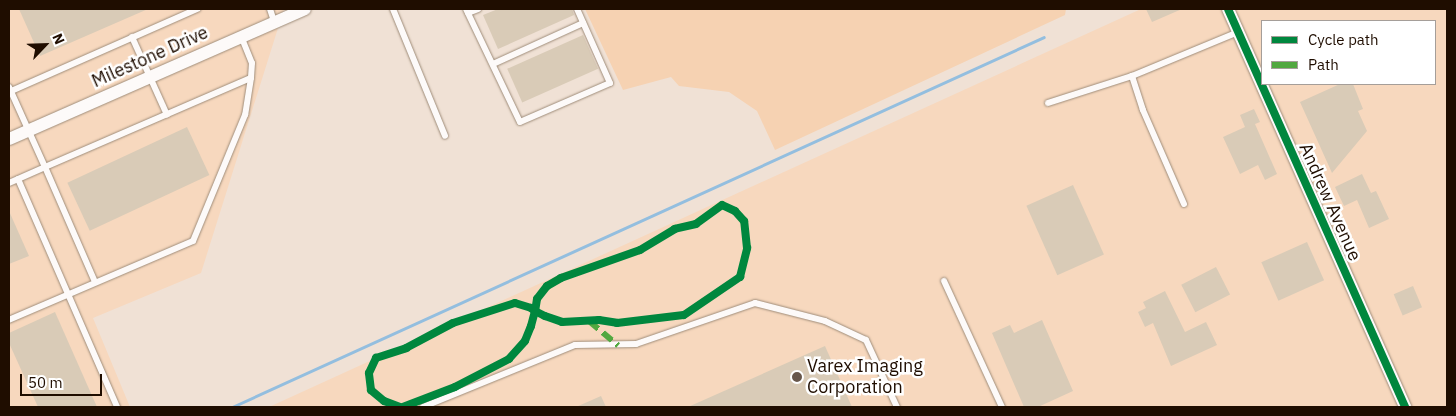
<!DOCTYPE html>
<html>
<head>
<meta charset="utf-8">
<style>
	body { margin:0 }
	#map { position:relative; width:1456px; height:416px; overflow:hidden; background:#f0e1d5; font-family:"IBM Plex Sans",sans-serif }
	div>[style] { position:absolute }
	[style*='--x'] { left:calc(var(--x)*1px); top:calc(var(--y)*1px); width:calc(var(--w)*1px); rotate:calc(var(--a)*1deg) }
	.built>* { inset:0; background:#f7d8be }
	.green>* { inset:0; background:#f6d2b2 }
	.stream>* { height:3px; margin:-1.5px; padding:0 1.5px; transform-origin:1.5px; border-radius:1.5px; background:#93bedf }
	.building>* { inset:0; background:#d9cbb7; transform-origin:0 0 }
	.roads { filter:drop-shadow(0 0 1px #9f8d7a) drop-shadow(0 0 1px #9f8d7a) }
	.service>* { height:6px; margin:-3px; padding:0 3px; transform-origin:3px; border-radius:3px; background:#fdfaf9 }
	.minor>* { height:12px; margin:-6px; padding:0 6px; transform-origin:6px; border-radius:6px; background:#fdfaf9 }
	.quiet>* { height:6px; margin-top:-3px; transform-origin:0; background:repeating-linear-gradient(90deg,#52a840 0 12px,transparent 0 18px) }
	.cycleway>* { height:8px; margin:-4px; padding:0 4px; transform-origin:4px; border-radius:4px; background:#00873e }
	.dots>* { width:14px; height:14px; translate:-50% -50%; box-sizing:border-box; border:2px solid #fff; border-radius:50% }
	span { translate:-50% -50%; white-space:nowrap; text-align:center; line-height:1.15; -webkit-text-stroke:5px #fff; paint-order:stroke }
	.street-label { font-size:18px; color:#1f0d00 }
	.poi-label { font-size:18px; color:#1f0d00 }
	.left { translate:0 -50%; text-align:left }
	.frame { position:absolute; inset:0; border:10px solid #1f0d00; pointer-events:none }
	.legend { position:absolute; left:1261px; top:20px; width:175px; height:65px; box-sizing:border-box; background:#fff; border:1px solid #a59e99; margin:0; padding:6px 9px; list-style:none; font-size:15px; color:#1f0d00 }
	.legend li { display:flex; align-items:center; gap:10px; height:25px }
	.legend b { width:25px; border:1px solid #a59e99 }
	.north { position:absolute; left:20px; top:20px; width:50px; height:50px; -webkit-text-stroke:4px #fff; paint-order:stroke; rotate:66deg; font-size:14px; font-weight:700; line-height:20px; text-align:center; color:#1f0d00 }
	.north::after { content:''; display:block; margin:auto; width:18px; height:22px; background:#1f0d00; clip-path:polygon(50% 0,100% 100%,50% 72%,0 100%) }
	.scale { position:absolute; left:20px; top:374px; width:82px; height:22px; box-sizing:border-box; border:2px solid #1f0d00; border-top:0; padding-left:6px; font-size:15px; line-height:18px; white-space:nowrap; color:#1f0d00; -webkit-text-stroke:4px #fff; paint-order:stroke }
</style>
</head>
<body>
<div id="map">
	<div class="built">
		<i style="clip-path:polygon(9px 9px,284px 9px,201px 273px,93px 318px,130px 407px,9px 407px)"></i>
		<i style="clip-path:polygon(evenodd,1141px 9px,1447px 9px,1447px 407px,269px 407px,1141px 9px,1262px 21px,1435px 21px,1435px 84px,1262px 84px,1262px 21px)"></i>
	</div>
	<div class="green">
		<i style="clip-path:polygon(585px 9px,1066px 9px,1065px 15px,775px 150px,757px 111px,729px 92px,679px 86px,671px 77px,623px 90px)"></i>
	</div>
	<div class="stream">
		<i style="--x:232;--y:407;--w:892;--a:-24.5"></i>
	</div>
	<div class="building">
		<i style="clip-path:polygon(19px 9px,148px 9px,40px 56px)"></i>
		<i style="clip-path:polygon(498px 9px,572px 9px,574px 15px,498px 49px,483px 15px)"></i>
		<i style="clip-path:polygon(1146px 9px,1182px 9px,1152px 22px)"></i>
		<i style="left:583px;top:35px;width:37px;height:83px;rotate:66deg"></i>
		<i style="clip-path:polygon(1340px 84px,1353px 84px,1363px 109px,1358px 111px,1367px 131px,1332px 173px,1300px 102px)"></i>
		<i style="clip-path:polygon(1254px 109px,1260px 122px,1255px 124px,1277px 174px,1265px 180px,1258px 165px,1240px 174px,1223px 137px,1245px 127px,1240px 115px)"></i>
		<i style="left:187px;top:127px;width:53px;height:132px;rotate:65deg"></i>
		<i style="clip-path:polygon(1362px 174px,1371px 193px,1376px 191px,1389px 219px,1369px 228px,1357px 200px,1344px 206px,1335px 187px)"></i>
		<i style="left:1073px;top:185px;width:76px;height:51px;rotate:66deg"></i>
		<i style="clip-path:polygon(9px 211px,29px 256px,9px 264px)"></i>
		<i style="left:1307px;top:242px;width:42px;height:50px;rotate:66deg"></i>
		<i style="left:1216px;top:267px;width:31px;height:39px;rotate:63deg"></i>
		<i style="left:1413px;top:286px;width:23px;height:21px;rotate:67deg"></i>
		<i style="clip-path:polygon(1165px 291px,1185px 332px,1206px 322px,1217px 345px,1171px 366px,1153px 323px,1145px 327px,1138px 312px,1146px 308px,1143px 302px)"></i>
		<i style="clip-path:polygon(55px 312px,97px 407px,38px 407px,9px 343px,9px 333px)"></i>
		<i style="clip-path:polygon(1042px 320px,1073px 391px,1038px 407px,1024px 407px,992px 333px,1010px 325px,1014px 333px)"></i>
		<i style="clip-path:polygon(825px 346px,852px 407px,688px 407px)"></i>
		<i style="clip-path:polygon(601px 396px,606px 407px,576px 407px)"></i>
	</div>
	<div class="roads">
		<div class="service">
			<i style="--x:270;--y:9;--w:13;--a:72"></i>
			<i style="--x:393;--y:9;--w:137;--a:67.7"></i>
			<i style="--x:466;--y:9;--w:125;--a:64.5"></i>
			<i style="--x:520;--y:122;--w:98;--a:-23.4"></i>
			<i style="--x:610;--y:83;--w:81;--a:-114"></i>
			<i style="--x:468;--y:13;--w:11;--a:-22"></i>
			<i style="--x:241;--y:36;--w:29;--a:68"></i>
			<i style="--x:252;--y:63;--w:15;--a:94"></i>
			<i style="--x:132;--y:37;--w:85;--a:65.8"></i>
			<i style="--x:493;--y:64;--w:99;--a:-24.5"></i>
			<i style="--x:9;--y:87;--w:88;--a:65.8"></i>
			<i style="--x:45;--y:167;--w:224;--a:-23.4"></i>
			<i style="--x:251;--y:78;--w:37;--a:99"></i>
			<i style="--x:245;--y:115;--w:136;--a:112.4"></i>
			<i style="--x:193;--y:241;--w:200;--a:156.8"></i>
			<i style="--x:9;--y:92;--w:206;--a:-23.8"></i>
			<i style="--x:1048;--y:103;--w:88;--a:-17.8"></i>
			<i style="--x:18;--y:179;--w:249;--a:66.5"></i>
			<i style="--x:9;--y:183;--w:39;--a:-24"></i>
			<i style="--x:45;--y:167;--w:125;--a:66.5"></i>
			<i style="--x:1184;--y:204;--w:103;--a:-113.6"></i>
			<i style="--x:1143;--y:110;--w:36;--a:-108"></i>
			<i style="--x:1132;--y:76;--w:115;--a:-22.5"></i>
			<i style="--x:944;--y:281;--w:139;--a:65.3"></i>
			<i style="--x:423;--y:407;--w:164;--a:-22.2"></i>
			<i style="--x:575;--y:345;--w:61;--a:-0.9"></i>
			<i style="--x:636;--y:344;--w:126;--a:-19"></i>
			<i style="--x:755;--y:303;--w:72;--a:14.4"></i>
			<i style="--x:825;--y:321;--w:45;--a:24.9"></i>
			<i style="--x:866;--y:340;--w:74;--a:65.2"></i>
		</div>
		<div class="minor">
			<i style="--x:1228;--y:9;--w:436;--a:66"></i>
			<i style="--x:9;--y:139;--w:323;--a:-23.7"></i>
		</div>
	</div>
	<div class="quiet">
		<i style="--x:589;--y:321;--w:38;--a:40"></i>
	</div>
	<div class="cycleway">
		<i style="--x:1228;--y:9;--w:436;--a:66"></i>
		<i style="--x:400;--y:407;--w:17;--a:-159"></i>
		<i style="--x:384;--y:401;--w:17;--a:-140"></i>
		<i style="--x:371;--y:390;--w:17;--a:-97"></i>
		<i style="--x:369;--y:373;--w:17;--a:-65"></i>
		<i style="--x:376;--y:358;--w:32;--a:-18"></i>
		<i style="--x:406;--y:348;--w:53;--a:-28"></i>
		<i style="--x:453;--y:323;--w:65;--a:-17.9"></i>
		<i style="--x:515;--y:303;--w:17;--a:17"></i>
		<i style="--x:531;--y:308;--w:5;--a:37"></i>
		<i style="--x:535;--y:311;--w:11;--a:27"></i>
		<i style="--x:545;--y:316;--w:18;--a:19"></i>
		<i style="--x:562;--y:322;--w:37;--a:-3"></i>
		<i style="--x:599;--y:320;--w:18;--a:9"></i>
		<i style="--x:617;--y:323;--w:67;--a:-6.8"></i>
		<i style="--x:684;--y:315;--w:68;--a:-34.2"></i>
		<i style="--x:740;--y:277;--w:30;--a:-76"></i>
		<i style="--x:747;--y:248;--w:27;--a:-96"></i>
		<i style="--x:744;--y:221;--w:13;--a:-132"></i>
		<i style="--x:735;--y:211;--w:14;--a:-155"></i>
		<i style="--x:722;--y:205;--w:32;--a:144"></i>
		<i style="--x:696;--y:224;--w:22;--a:167"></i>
		<i style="--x:675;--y:229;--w:41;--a:149"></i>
		<i style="--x:640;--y:250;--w:84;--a:160.5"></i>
		<i style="--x:561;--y:278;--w:16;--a:150"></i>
		<i style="--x:547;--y:286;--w:16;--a:128"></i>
		<i style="--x:537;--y:299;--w:12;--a:99"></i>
		<i style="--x:535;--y:311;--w:16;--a:105"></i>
		<i style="--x:531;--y:326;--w:16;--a:112"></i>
		<i style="--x:525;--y:341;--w:24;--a:132"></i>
		<i style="--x:509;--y:359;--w:61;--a:152.6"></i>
		<i style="--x:455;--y:387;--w:56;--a:159"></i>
	</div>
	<div class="dots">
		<i style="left:797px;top:377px;background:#68574b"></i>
	</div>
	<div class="street-label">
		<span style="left:150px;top:57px;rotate:-24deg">Milestone Drive</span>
		<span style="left:1330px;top:202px;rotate:66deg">Andrew Avenue</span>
	</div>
	<div class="poi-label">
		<span class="left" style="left:807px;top:377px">Varex Imaging<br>Corporation</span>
	</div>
	<div class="frame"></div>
	<ul class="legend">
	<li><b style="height:6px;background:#00873e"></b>Cycle path</li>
	<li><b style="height:6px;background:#52a840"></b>Path</li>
	</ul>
	<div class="north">N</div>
	<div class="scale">50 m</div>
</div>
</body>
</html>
